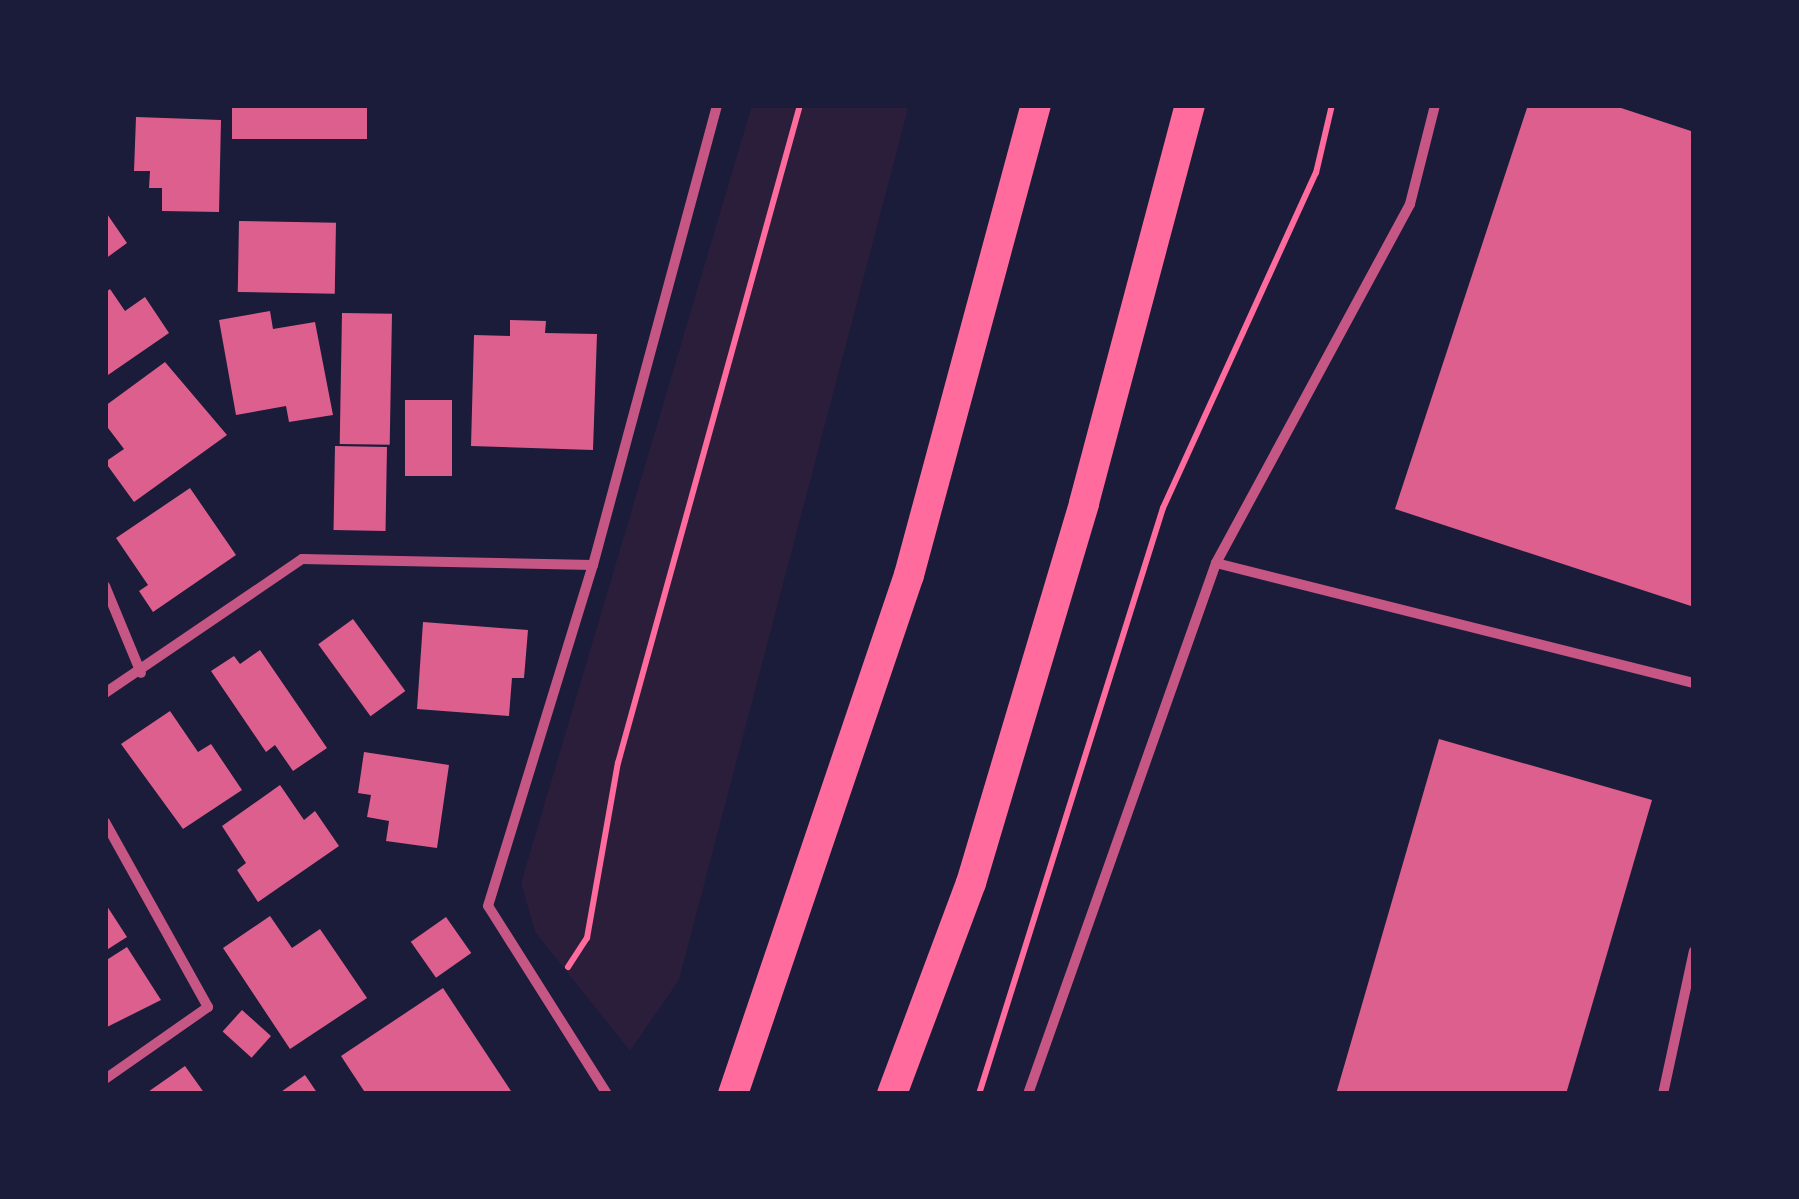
<!DOCTYPE html>
<html>
<head>
<meta charset="utf-8">
<style>
	body { margin:0 }
	#map { position:relative; width:1799px; height:1199px; overflow:hidden; background:#1b1b3a; font-family:"PT Sans Narrow",sans-serif }
	div>[style] { position:absolute }
	[style*='--x'] { left:calc(var(--x)*1px); top:calc(var(--y)*1px); width:calc(var(--w)*1px); rotate:calc(var(--a)*1deg) }
	.green>* { inset:0; background:#2a1e3b }
	.building>* { inset:0; background:#dd5f8e; transform-origin:0 0 }
	.path>* { height:6px; margin:-3px; padding:0 3px; transform-origin:3px; border-radius:3px; background:#ff6b9d }
	.minor>* { height:10px; margin:-5px; padding:0 5px; transform-origin:5px; border-radius:5px; background:#c65784 }
	.motorway>* { height:30px; margin:-15px; padding:0 15px; transform-origin:15px; border-radius:15px; background:#ff6b9d }
	span { translate:-50% -50%; white-space:nowrap; text-align:center; line-height:1.15; -webkit-text-stroke:9px #1b1b3a; paint-order:stroke }
	.frame { position:absolute; inset:0; border:108px solid #1b1b3a; pointer-events:none }
</style>
</head>
<body>
<div id="map">
	<div class="green">
		<i style="clip-path:polygon(752px 105px,909px 105px,679px 980px,630px 1051px,535px 932px,521px 883px)"></i>
	</div>
	<div class="building">
		<i style="left:232px;top:105px;width:135px;height:34px"></i>
		<i style="clip-path:polygon(1528px 105px,1612px 105px,1694px 132px,1694px 607px,1395px 509px)"></i>
		<i style="clip-path:polygon(136px 117px,221px 120px,219px 212px,162px 211px,162px 188px,149px 188px,150px 171px,134px 171px)"></i>
		<i style="clip-path:polygon(105px 211px,127px 243px,105px 259px)"></i>
		<i style="left:239px;top:221px;width:97px;height:71px;rotate:1deg"></i>
		<i style="clip-path:polygon(110px 289px,125px 311px,145px 297px,169px 333px,108px 375px,105px 293px)"></i>
		<i style="clip-path:polygon(270px 311px,273px 329px,315px 322px,333px 415px,289px 422px,286px 406px,236px 415px,219px 320px)"></i>
		<i style="left:342px;top:313px;width:50px;height:131px;rotate:1deg"></i>
		<i style="clip-path:polygon(510px 320px,546px 321px,545px 333px,597px 334px,593px 450px,471px 446px,474px 335px,510px 336px)"></i>
		<i style="clip-path:polygon(165px 362px,227px 435px,134px 502px,105px 462px,124px 449px,105px 424px,105px 406px)"></i>
		<i style="left:405px;top:400px;width:47px;height:76px"></i>
		<i style="left:335px;top:446px;width:52px;height:84px;rotate:1deg"></i>
		<i style="clip-path:polygon(190px 488px,236px 555px,153px 612px,139px 591px,148px 585px,116px 538px)"></i>
		<i style="left:353px;top:619px;width:89px;height:43px;rotate:54deg"></i>
		<i style="clip-path:polygon(423px 622px,528px 630px,524px 678px,512px 678px,509px 716px,417px 709px)"></i>
		<i style="clip-path:polygon(260px 650px,327px 748px,293px 771px,275px 745px,266px 752px,211px 671px,234px 656px,240px 664px)"></i>
		<i style="clip-path:polygon(170px 711px,198px 752px,211px 744px,242px 790px,183px 829px,121px 744px)"></i>
		<i style="clip-path:polygon(1439px 739px,1652px 800px,1566px 1094px,1336px 1094px)"></i>
		<i style="clip-path:polygon(364px 752px,449px 765px,437px 848px,386px 841px,389px 821px,367px 817px,371px 795px,358px 793px)"></i>
		<i style="clip-path:polygon(280px 785px,304px 820px,315px 811px,339px 846px,258px 902px,237px 870px,246px 863px,222px 826px)"></i>
		<i style="clip-path:polygon(105px 903px,127px 937px,105px 951px)"></i>
		<i style="clip-path:polygon(270px 916px,292px 948px,320px 929px,367px 998px,290px 1049px,223px 948px)"></i>
		<i style="left:446px;top:917px;width:44px;height:43px;rotate:55deg"></i>
		<i style="clip-path:polygon(127px 947px,161px 1000px,105px 1028px,105px 961px)"></i>
		<i style="clip-path:polygon(443px 988px,513px 1094px,366px 1094px,341px 1056px)"></i>
		<i style="left:242px;top:1010px;width:39px;height:29px;rotate:42deg"></i>
		<i style="clip-path:polygon(185px 1066px,205px 1094px,145px 1094px)"></i>
		<i style="clip-path:polygon(305px 1075px,318px 1094px,278px 1094px)"></i>
	</div>
	<div class="path">
		<i style="--x:568;--y:967;--w:35;--a:-57"></i>
		<i style="--x:587;--y:938;--w:178;--a:-80"></i>
		<i style="--x:618;--y:763;--w:683;--a:-74.54"></i>
		<i style="--x:979;--y:1094;--w:614;--a:-72.57"></i>
		<i style="--x:1163;--y:508;--w:368;--a:-65.5"></i>
		<i style="--x:1316;--y:173;--w:70;--a:-76.8"></i>
	</div>
	<div class="minor">
		<i style="--x:1216;--y:563;--w:493;--a:14.1"></i>
		<i style="--x:105;--y:586;--w:94;--a:67.5"></i>
		<i style="--x:105;--y:693;--w:238;--a:-34.2"></i>
		<i style="--x:302;--y:559;--w:291;--a:1.2"></i>
		<i style="--x:105;--y:822;--w:212;--a:60.9"></i>
		<i style="--x:208;--y:1007;--w:126;--a:145"></i>
		<i style="--x:607;--y:1094;--w:222;--a:-122.3"></i>
		<i style="--x:488;--y:906;--w:357;--a:-72.9"></i>
		<i style="--x:593;--y:565;--w:476;--a:-74.9"></i>
		<i style="--x:1028;--y:1094;--w:563;--a:-70.5"></i>
		<i style="--x:1216;--y:563;--w:408;--a:-61.6"></i>
		<i style="--x:1410;--y:204;--w:102;--a:-75.8"></i>
		<i style="--x:1663;--y:1094;--w:146;--a:-77.8"></i>
	</div>
	<div class="motorway">
		<i style="--x:733;--y:1094;--w:548;--a:-71.27"></i>
		<i style="--x:909;--y:575;--w:487;--a:-74.9"></i>
		<i style="--x:892;--y:1094;--w:225;--a:-69.5"></i>
		<i style="--x:971;--y:883;--w:396;--a:-73.4"></i>
		<i style="--x:1084;--y:503;--w:412;--a:-75.1"></i>
	</div>
	<div class="frame"></div>
</div>
</body>
</html>
